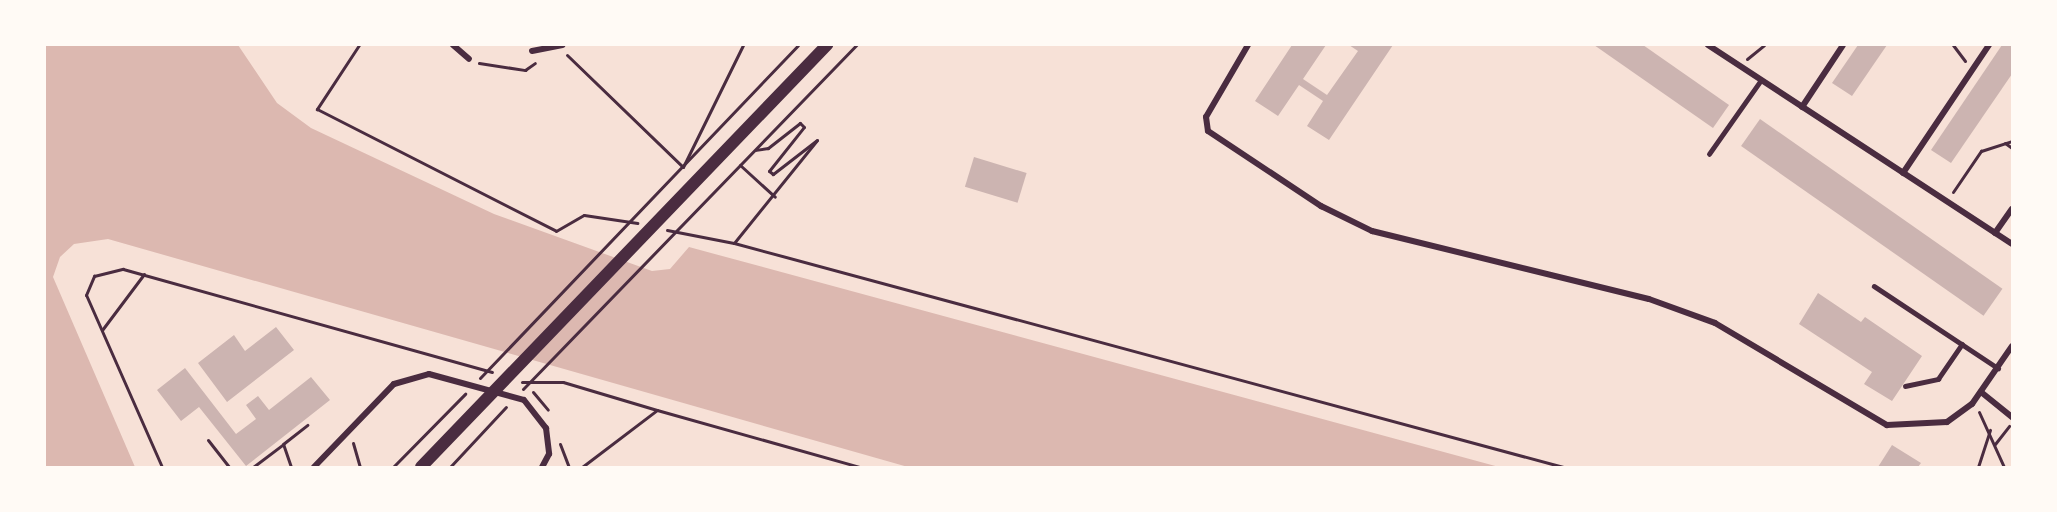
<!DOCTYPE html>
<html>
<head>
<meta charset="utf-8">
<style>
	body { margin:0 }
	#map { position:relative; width:2057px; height:512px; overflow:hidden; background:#f7e1d7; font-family:"Public Sans",sans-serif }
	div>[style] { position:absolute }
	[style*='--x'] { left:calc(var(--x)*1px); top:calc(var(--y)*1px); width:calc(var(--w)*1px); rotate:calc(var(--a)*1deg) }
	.water>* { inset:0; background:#dcb8b0 }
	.building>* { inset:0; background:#ccb4b1; transform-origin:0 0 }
	.path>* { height:3px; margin:-1.5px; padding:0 1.5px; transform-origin:1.5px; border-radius:1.5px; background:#4a2c40 }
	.service>* { height:4.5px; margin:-2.25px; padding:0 2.25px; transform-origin:2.25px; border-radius:2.25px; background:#4a2c40 }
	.minor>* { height:6px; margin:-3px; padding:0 3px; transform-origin:3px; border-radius:3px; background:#4a2c40 }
	.secondary>* { height:12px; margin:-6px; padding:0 6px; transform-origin:6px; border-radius:6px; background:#4a2c40 }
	span { translate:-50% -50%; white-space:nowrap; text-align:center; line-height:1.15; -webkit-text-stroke:6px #fffaf5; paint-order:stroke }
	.frame { position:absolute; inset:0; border:46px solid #fffaf5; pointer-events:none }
</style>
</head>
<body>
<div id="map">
	<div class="water">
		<i style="clip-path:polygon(45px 45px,238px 45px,277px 103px,311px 128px,494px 214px,652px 271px,670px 269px,689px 247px,1499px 467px,908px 467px,108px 239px,74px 244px,60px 257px,53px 277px,135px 467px,45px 467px)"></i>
	</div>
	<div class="building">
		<i style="clip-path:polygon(1292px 45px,1326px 45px,1303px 79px,1327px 95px,1358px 51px,1349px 45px,1393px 45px,1329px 140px,1307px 126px,1323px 101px,1299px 85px,1278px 116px,1255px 101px)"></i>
		<i style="clip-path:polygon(1594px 45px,1643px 45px,1729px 105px,1713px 128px)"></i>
		<i style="clip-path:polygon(1858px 45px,1887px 45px,1852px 96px,1832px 83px)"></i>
		<i style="clip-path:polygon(2002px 45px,2012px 45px,2012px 74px,1951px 163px,1931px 150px)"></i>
		<i style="left:1760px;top:119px;width:296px;height:33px;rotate:35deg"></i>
		<i style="left:974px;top:157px;width:55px;height:31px;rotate:17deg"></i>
		<i style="clip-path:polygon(1818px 293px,1861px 322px,1865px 317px,1922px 356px,1892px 401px,1864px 384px,1872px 372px,1799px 324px)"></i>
		<i style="clip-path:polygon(276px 327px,294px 350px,227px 402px,198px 363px,234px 335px,245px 351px)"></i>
		<i style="clip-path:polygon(185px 368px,236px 434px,256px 419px,246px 405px,258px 396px,269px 410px,311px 377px,330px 400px,246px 466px,199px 407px,181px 421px,157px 390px)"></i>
		<i style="clip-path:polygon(1892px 445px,1921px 463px,1918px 467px,1878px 467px)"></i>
	</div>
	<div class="path">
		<i style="--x:359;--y:45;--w:77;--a:123.3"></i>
		<i style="--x:317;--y:109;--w:268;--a:27"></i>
		<i style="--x:556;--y:231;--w:32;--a:-30"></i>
		<i style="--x:584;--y:215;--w:54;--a:8.6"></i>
		<i style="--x:1953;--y:45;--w:20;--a:53"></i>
		<i style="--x:567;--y:55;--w:161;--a:44"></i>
		<i style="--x:683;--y:167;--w:136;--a:-63.8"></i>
		<i style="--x:1747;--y:59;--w:22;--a:-39"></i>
		<i style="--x:479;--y:63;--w:47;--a:8.7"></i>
		<i style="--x:525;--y:70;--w:12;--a:-35"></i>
		<i style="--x:2005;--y:143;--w:9;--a:36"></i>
		<i style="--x:740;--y:165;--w:47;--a:42.4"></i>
		<i style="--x:1953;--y:192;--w:50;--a:-55.7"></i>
		<i style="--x:1981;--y:151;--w:33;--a:-18"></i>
		<i style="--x:667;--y:230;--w:68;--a:11"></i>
		<i style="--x:734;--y:243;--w:859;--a:15.12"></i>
		<i style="--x:734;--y:243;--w:132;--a:-51.1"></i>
		<i style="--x:817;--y:140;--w:56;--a:142.3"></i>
		<i style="--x:773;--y:174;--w:5;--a:-143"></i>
		<i style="--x:769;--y:171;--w:56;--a:-51.5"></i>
		<i style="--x:804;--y:127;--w:6;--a:-135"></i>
		<i style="--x:800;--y:123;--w:41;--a:142"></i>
		<i style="--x:768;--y:148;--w:12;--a:171"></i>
		<i style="--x:102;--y:330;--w:70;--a:-53.1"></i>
		<i style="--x:480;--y:378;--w:460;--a:-46.3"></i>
		<i style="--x:522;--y:382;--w:41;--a:0"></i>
		<i style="--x:563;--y:382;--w:98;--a:16.6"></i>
		<i style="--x:523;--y:389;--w:479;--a:-45.9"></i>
		<i style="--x:533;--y:392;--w:23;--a:50"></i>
		<i style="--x:1979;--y:412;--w:60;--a:65.6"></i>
		<i style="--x:208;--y:440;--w:34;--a:52"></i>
		<i style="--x:353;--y:443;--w:25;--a:74"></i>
		<i style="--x:560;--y:444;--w:25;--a:69"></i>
		<i style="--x:1995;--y:444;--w:23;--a:-52"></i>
		<i style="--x:162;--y:467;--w:188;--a:-113.8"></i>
		<i style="--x:86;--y:295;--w:21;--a:-67"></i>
		<i style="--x:94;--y:276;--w:30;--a:-14"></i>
		<i style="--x:123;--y:269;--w:383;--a:15.6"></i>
		<i style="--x:253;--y:467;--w:38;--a:-37"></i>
		<i style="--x:291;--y:467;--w:24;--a:-109"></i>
		<i style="--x:283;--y:444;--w:31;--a:-38"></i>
		<i style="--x:393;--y:467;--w:103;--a:-45.4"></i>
		<i style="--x:450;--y:467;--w:82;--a:-47"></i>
		<i style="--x:582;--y:467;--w:94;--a:-37.2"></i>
		<i style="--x:657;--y:410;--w:211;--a:15.7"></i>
		<i style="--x:1978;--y:467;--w:39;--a:-72"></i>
	</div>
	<div class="service">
		<i style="--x:1709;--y:154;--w:90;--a:-54.9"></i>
		<i style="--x:1874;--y:286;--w:149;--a:33.5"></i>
		<i style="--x:1905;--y:386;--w:34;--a:-12"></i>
		<i style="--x:1938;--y:379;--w:42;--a:-55.6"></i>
	</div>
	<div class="minor">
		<i style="--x:453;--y:45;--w:21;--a:41"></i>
		<i style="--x:1248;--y:45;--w:83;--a:120.3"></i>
		<i style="--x:1206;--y:117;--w:14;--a:82"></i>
		<i style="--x:1208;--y:131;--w:136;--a:33.6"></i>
		<i style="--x:1321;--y:206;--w:57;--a:26.1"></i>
		<i style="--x:1372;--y:231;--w:285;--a:13.8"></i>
		<i style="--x:1649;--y:299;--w:70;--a:20"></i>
		<i style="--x:1715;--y:323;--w:200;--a:30.7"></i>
		<i style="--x:1887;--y:425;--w:60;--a:-2.9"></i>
		<i style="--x:1947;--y:422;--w:31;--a:-36"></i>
		<i style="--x:1972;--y:404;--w:70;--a:-55.4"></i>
		<i style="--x:1708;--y:45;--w:363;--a:33.2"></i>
		<i style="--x:532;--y:51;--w:31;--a:-11"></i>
		<i style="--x:1802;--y:107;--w:74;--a:-56.5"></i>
		<i style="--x:1903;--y:173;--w:154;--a:-56.1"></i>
		<i style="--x:1995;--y:233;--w:29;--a:-55"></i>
		<i style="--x:1981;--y:392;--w:40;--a:39"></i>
		<i style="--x:314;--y:467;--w:115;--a:-46.1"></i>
		<i style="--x:394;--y:384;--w:36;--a:-16"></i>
		<i style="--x:429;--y:374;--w:98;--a:15.3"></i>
		<i style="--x:524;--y:400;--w:36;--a:52"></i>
		<i style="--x:546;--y:428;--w:26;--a:83"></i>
		<i style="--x:549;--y:454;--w:15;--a:118"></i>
	</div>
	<div class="secondary">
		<i style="--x:421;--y:467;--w:586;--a:-46.11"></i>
	</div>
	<div class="frame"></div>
</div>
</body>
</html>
